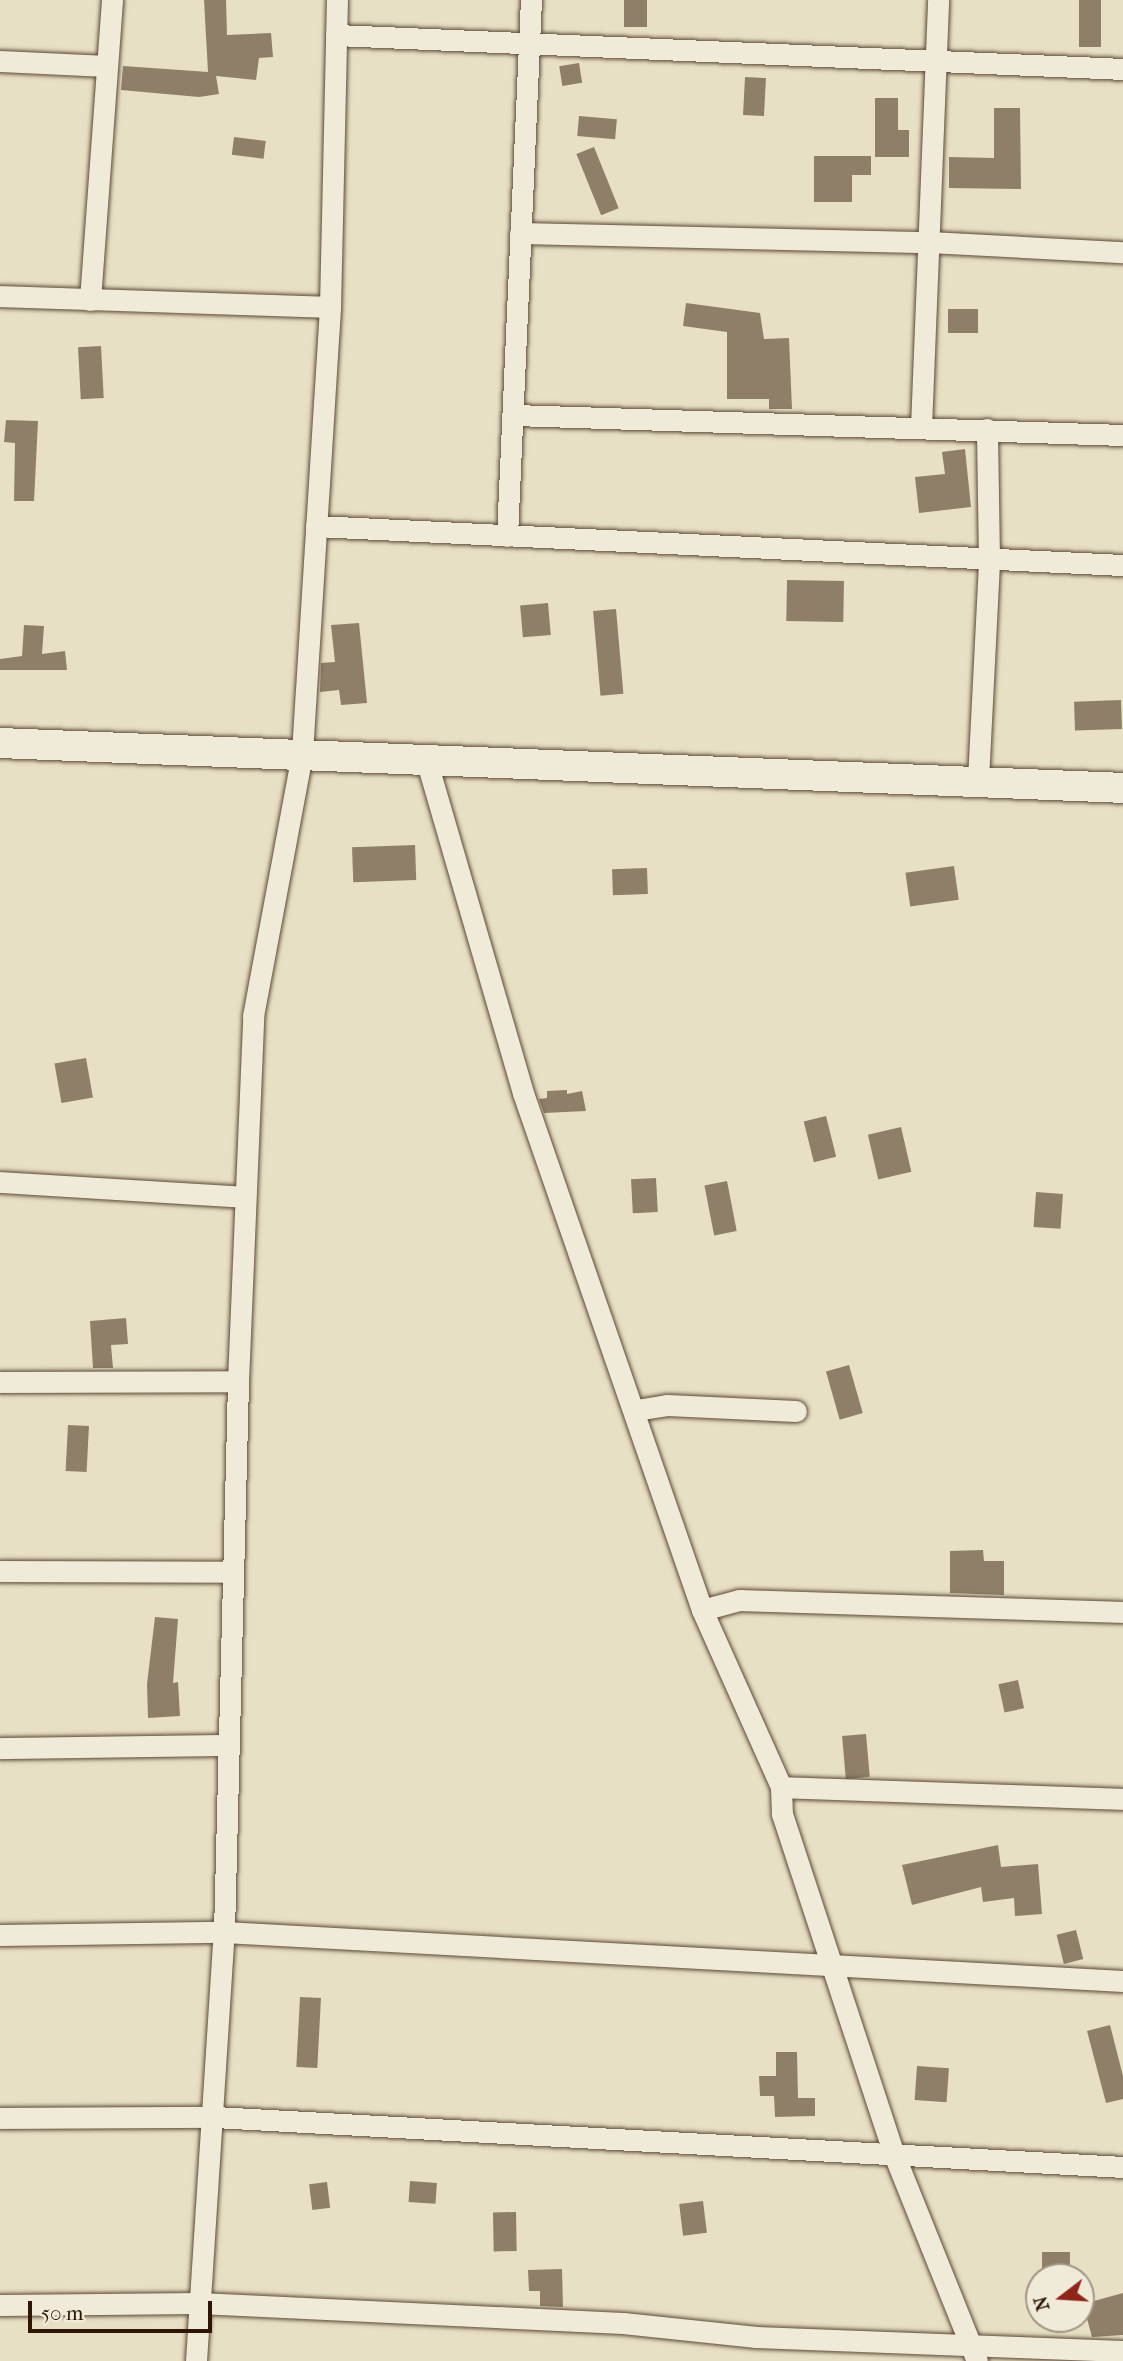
<!DOCTYPE html>
<html>
<head>
<meta charset="utf-8">
<style>
	body { margin:0 }
	#map { position:relative; width:1123px; height:2361px; overflow:hidden; background:#e8e0c4; font-family:"IM FELL French Canon",serif }
	div>[style] { position:absolute }
	[style*='--x'] { left:calc(var(--x)*1px); top:calc(var(--y)*1px); width:calc(var(--w)*1px); rotate:calc(var(--a)*1deg) }
	.building>* { inset:0; background:#8f7f69; transform-origin:0 0 }
	.roads { filter:drop-shadow(0 0 2px #5c4836) drop-shadow(0 0 2px #5c4836) }
	.street>* { height:21px; margin:-10.5px; padding:0 10.5px; transform-origin:10.5px; border-radius:10.5px; background:#f0ebd9 }
	.secondary>* { height:30px; margin:-15px; padding:0 15px; transform-origin:15px; border-radius:15px; background:#f0ebd9 }
	span { translate:-50% -50%; white-space:nowrap; text-align:center; line-height:1.15; -webkit-text-stroke:7px #f0ebd9; paint-order:stroke }
	.north { position:absolute; left:1025px; top:2263px; width:70px; height:70px; box-sizing:border-box; background:#f0ebd9; border:2px solid #a29585; border-radius:50%; rotate:253deg; font-size:19px; font-weight:700; line-height:28px; text-align:center; color:#2e1506 }
	.north::after { content:''; display:block; margin:auto; width:24px; height:32px; background:#8f2418; clip-path:polygon(50% 0,100% 100%,50% 72%,0 100%) }
	.scale { position:absolute; left:28px; top:2301px; width:184px; height:32px; box-sizing:border-box; border:4px solid #2e1506; border-top:0; padding-left:9px; font-size:21px; line-height:24px; white-space:nowrap; color:#2e1506; -webkit-text-stroke:5px #f0ebd9; paint-order:stroke }
</style>
</head>
<body>
<div id="map">
	<div class="building">
		<i style="clip-path:polygon(204px 0,226px 0,227px 35px,271px 33px,273px 57px,259px 58px,256px 80px,216px 76px,219px 94px,199px 97px,121px 90px,123px 66px,208px 72px)"></i>
		<i style="left:624px;top:0;width:23px;height:27px"></i>
		<i style="left:1079px;top:0;width:22px;height:47px"></i>
		<i style="left:579px;top:63px;width:20px;height:20px;rotate:81deg"></i>
		<i style="left:745px;top:77px;width:21px;height:38px;rotate:3deg"></i>
		<i style="clip-path:polygon(875px 98px,898px 98px,898px 130px,909px 130px,909px 157px,875px 157px)"></i>
		<i style="clip-path:polygon(994px 108px,1020px 108px,1021px 189px,949px 188px,949px 157px,994px 158px)"></i>
		<i style="left:579px;top:116px;width:38px;height:20px;rotate:5deg"></i>
		<i style="left:234px;top:137px;width:32px;height:18px;rotate:7deg"></i>
		<i style="left:594px;top:147px;width:66px;height:19px;rotate:68deg"></i>
		<i style="clip-path:polygon(814px 156px,871px 156px,871px 175px,852px 175px,852px 202px,814px 202px)"></i>
		<i style="clip-path:polygon(686px 303px,760px 313px,764px 339px,789px 338px,792px 409px,769px 409px,769px 399px,727px 399px,727px 332px,683px 326px)"></i>
		<i style="left:948px;top:309px;width:30px;height:24px"></i>
		<i style="left:101px;top:346px;width:52px;height:23px;rotate:87deg"></i>
		<i style="clip-path:polygon(6px 420px,38px 421px,34px 501px,14px 501px,15px 443px,4px 442px)"></i>
		<i style="clip-path:polygon(965px 449px,971px 507px,919px 513px,915px 477px,945px 474px,942px 452px)"></i>
		<i style="left:787px;top:580px;width:57px;height:41px;rotate:1deg"></i>
		<i style="left:548px;top:603px;width:32px;height:28px;rotate:85deg"></i>
		<i style="left:616px;top:609px;width:85px;height:23px;rotate:85deg"></i>
		<i style="clip-path:polygon(359px 623px,367px 703px,341px 705px,339px 690px,320px 692px,321px 663px,335px 662px,331px 625px)"></i>
		<i style="clip-path:polygon(24px 625px,44px 626px,42px 654px,65px 651px,67px 670px,0 670px,0 659px,22px 656px)"></i>
		<i style="left:1121px;top:700px;width:29px;height:47px;rotate:88deg"></i>
		<i style="left:415px;top:845px;width:35px;height:63px;rotate:88deg"></i>
		<i style="left:954px;top:866px;width:34px;height:49px;rotate:82deg"></i>
		<i style="left:647px;top:868px;width:26px;height:35px;rotate:88deg"></i>
		<i style="left:86px;top:1058px;width:40px;height:32px;rotate:80deg"></i>
		<i style="clip-path:polygon(567px 1090px,567px 1094px,582px 1091px,586px 1111px,544px 1113px,539px 1099px,547px 1098px,547px 1091px)"></i>
		<i style="left:826px;top:1116px;width:42px;height:23px;rotate:76deg"></i>
		<i style="left:901px;top:1127px;width:46px;height:34px;rotate:77deg"></i>
		<i style="left:656px;top:1178px;width:34px;height:25px;rotate:87deg"></i>
		<i style="left:727px;top:1181px;width:51px;height:23px;rotate:79deg"></i>
		<i style="left:1036px;top:1192px;width:27px;height:35px;rotate:4deg"></i>
		<i style="clip-path:polygon(126px 1318px,128px 1344px,111px 1345px,113px 1368px,93px 1368px,90px 1321px)"></i>
		<i style="left:849px;top:1365px;width:50px;height:24px;rotate:74deg"></i>
		<i style="left:68px;top:1425px;width:21px;height:46px;rotate:3deg"></i>
		<i style="clip-path:polygon(983px 1550px,984px 1561px,1004px 1561px,1004px 1595px,950px 1593px,950px 1551px)"></i>
		<i style="clip-path:polygon(155px 1617px,178px 1619px,173px 1683px,178px 1682px,180px 1716px,148px 1718px,147px 1684px)"></i>
		<i style="left:1018px;top:1680px;width:29px;height:20px;rotate:78deg"></i>
		<i style="left:866px;top:1734px;width:43px;height:24px;rotate:85deg"></i>
		<i style="clip-path:polygon(998px 1845px,1001px 1867px,1038px 1864px,1042px 1914px,1015px 1916px,1014px 1898px,983px 1902px,981px 1887px,912px 1905px,902px 1865px)"></i>
		<i style="left:1076px;top:1930px;width:30px;height:20px;rotate:76deg"></i>
		<i style="left:300px;top:1997px;width:21px;height:70px;rotate:3deg"></i>
		<i style="clip-path:polygon(1110px 2025px,1123px 2076px,1123px 2099px,1106px 2103px,1087px 2031px)"></i>
		<i style="clip-path:polygon(776px 2052px,797px 2052px,798px 2098px,815px 2098px,815px 2116px,775px 2117px,774px 2096px,760px 2096px,759px 2076px,776px 2076px)"></i>
		<i style="left:917px;top:2066px;width:32px;height:34px;rotate:4deg"></i>
		<i style="left:410px;top:2181px;width:27px;height:21px;rotate:4deg"></i>
		<i style="left:327px;top:2182px;width:26px;height:18px;rotate:83deg"></i>
		<i style="left:703px;top:2201px;width:32px;height:24px;rotate:83deg"></i>
		<i style="left:516px;top:2212px;width:39px;height:23px;rotate:89deg"></i>
		<i style="left:1042px;top:2252px;width:28px;height:25px"></i>
		<i style="clip-path:polygon(562px 2269px,563px 2307px,540px 2306px,540px 2291px,529px 2291px,528px 2270px)"></i>
		<i style="clip-path:polygon(1123px 2293px,1123px 2335px,1092px 2337px,1083px 2304px)"></i>
	</div>
	<div class="roads">
		<div class="street">
			<i style="--x:336;--y:35;--w:788;--a:2.47"></i>
			<i style="--x:0;--y:61;--w:107;--a:2.7"></i>
			<i style="--x:520;--y:233;--w:409;--a:1.3"></i>
			<i style="--x:929;--y:242;--w:194;--a:3"></i>
			<i style="--x:0;--y:296;--w:330;--a:1.9"></i>
			<i style="--x:90;--y:300;--w:301;--a:-85.8"></i>
			<i style="--x:514;--y:415;--w:609;--a:1.88"></i>
			<i style="--x:921;--y:427;--w:427;--a:-87.7"></i>
			<i style="--x:316;--y:526;--w:808;--a:2.77"></i>
			<i style="--x:507;--y:536;--w:537;--a:-87.44"></i>
			<i style="--x:426;--y:759;--w:348;--a:73.8"></i>
			<i style="--x:523;--y:1093;--w:547;--a:70.9"></i>
			<i style="--x:702;--y:1610;--w:194;--a:65.9"></i>
			<i style="--x:781;--y:1787;--w:27;--a:88"></i>
			<i style="--x:782;--y:1814;--w:356;--a:71.8"></i>
			<i style="--x:893;--y:2152;--w:225;--a:68.1"></i>
			<i style="--x:978;--y:780;--w:220;--a:-87.1"></i>
			<i style="--x:989;--y:560;--w:131;--a:-90.9"></i>
			<i style="--x:0;--y:1182;--w:245;--a:3.5"></i>
			<i style="--x:0;--y:1382;--w:238;--a:-0.2"></i>
			<i style="--x:636;--y:1410;--w:31;--a:-9"></i>
			<i style="--x:667;--y:1405;--w:129;--a:2.7"></i>
			<i style="--x:0;--y:1571;--w:233;--a:0.2"></i>
			<i style="--x:702;--y:1610;--w:39;--a:-15"></i>
			<i style="--x:740;--y:1600;--w:383;--a:1.8"></i>
			<i style="--x:0;--y:1748;--w:229;--a:-0.8"></i>
			<i style="--x:781;--y:1787;--w:342;--a:2"></i>
			<i style="--x:0;--y:1935;--w:224;--a:-0.8"></i>
			<i style="--x:224;--y:1932;--w:900;--a:3.12"></i>
			<i style="--x:0;--y:2118;--w:215;--a:-0.3"></i>
			<i style="--x:215;--y:2117;--w:909;--a:3.15"></i>
			<i style="--x:0;--y:2305;--w:199;--a:-0.6"></i>
			<i style="--x:199;--y:2303;--w:424;--a:2.7"></i>
			<i style="--x:623;--y:2323;--w:134;--a:6"></i>
			<i style="--x:756;--y:2337;--w:367;--a:2.2"></i>
			<i style="--x:196;--y:2361;--w:430;--a:-86.3"></i>
			<i style="--x:224;--y:1932;--w:551;--a:-88.54"></i>
			<i style="--x:238;--y:1381;--w:365;--a:-87.6"></i>
			<i style="--x:253;--y:1016;--w:268;--a:-79.4"></i>
			<i style="--x:302;--y:753;--w:447;--a:-86.4"></i>
			<i style="--x:330;--y:307;--w:307;--a:-88.7"></i>
		</div>
		<div class="secondary">
			<i style="--x:0;--y:743;--w:1124;--a:2.29"></i>
		</div>
	</div>
	<div class="north">N</div>
	<div class="scale">50 m</div>
</div>
</body>
</html>
